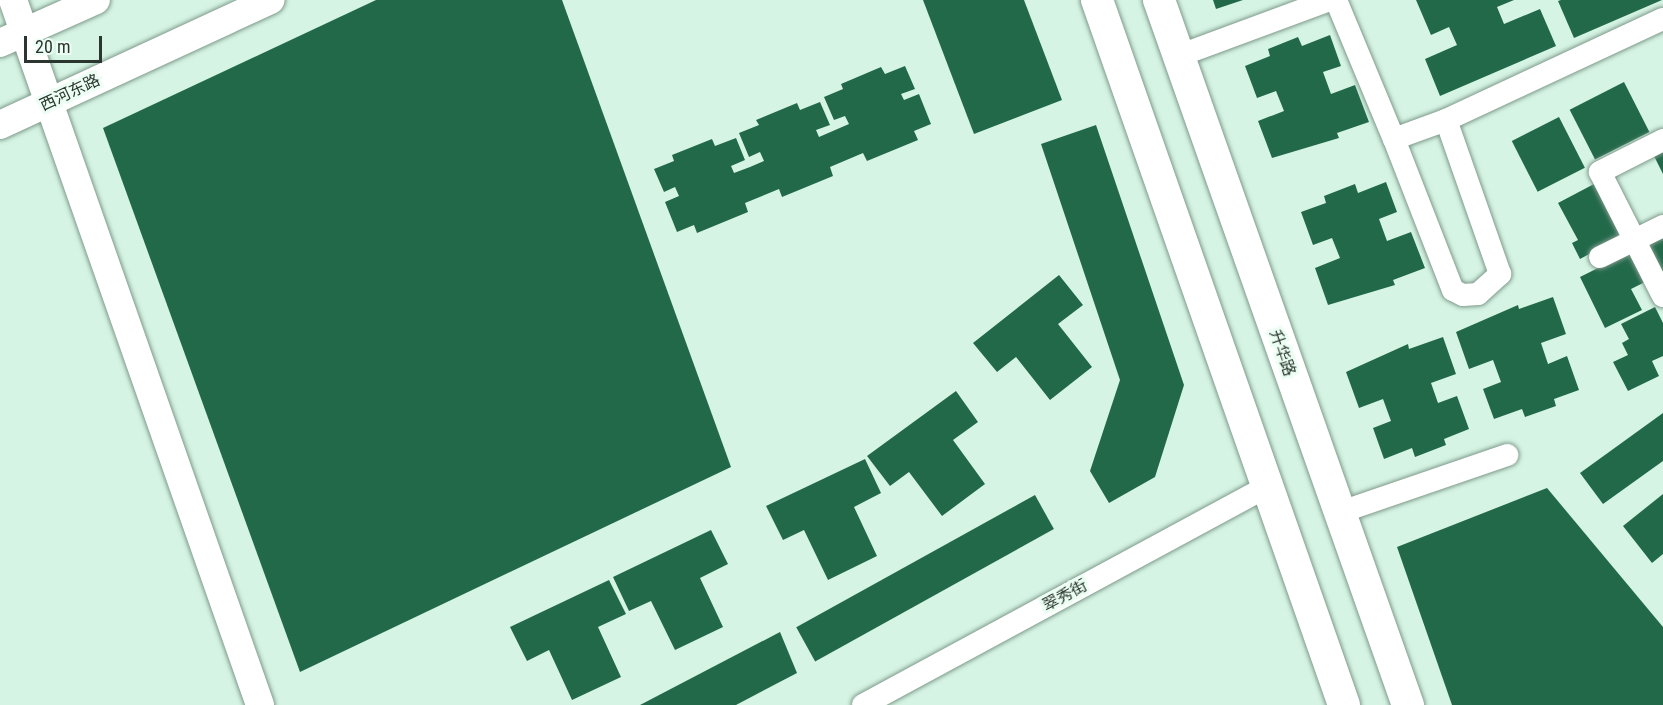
<!DOCTYPE html>
<html>
<head>
<meta charset="utf-8">
<style>
	body { margin:0 }
	#map { position:relative; width:1663px; height:705px; overflow:hidden; background:#d6f4e4; font-family:"Roboto Condensed","Noto Sans SC",sans-serif }
	div>[style] { position:absolute }
	[style*='--x'] { left:calc(var(--x)*1px); top:calc(var(--y)*1px); width:calc(var(--w)*1px); rotate:calc(var(--a)*1deg) }
	.building>* { inset:0; background:#22694a; transform-origin:0 0 }
	.roads { filter:drop-shadow(0 0 2px #7e9a8b) drop-shadow(0 0 2px #7e9a8b) }
	.minor>* { height:22px; margin:-11px; padding:0 11px; transform-origin:11px; border-radius:11px; background:#fff }
	.tertiary>* { height:28px; margin:-14px; padding:0 14px; transform-origin:14px; border-radius:14px; background:#fff }
	.secondary>* { height:32px; margin:-16px; padding:0 16px; transform-origin:16px; border-radius:16px; background:#fff }
	span { translate:-50% -50%; white-space:nowrap; text-align:center; line-height:1.15; -webkit-text-stroke:6px #ecfef4; paint-order:stroke }
	.street-label { font-size:16px; color:#2a362f }
	.scale { position:absolute; left:24px; top:36px; width:78px; height:27px; box-sizing:border-box; border:3px solid #2a362f; border-top:0; padding-left:8px; font-size:18px; line-height:21px; white-space:nowrap; color:#2a362f; -webkit-text-stroke:4px #ecfef4; paint-order:stroke }
</style>
</head>
<body>
<div id="map">
	<div class="building">
		<i style="clip-path:polygon(376px 0,562px 0,731px 467px,300px 672px,103px 128px)"></i>
		<i style="clip-path:polygon(923px 0,1024px 0,1062px 100px,974px 134px)"></i>
		<i style="clip-path:polygon(1213px 0,1243px 0,1216px 9px)"></i>
		<i style="clip-path:polygon(1416px 0,1514px 0,1497px 7px,1504px 24px,1540px 9px,1556px 46px,1440px 96px,1425px 59px,1457px 45px,1449px 27px,1431px 35px)"></i>
		<i style="clip-path:polygon(1561px 0,1662px 0,1574px 38px,1558px 1px)"></i>
		<i style="clip-path:polygon(1330px 35px,1341px 66px,1323px 72px,1331px 94px,1355px 85px,1369px 122px,1337px 133px,1339px 138px,1272px 158px,1258px 121px,1284px 111px,1276px 91px,1257px 98px,1245px 66px,1270px 56px,1268px 49px,1298px 37px,1302px 46px)"></i>
		<i style="clip-path:polygon(905px 66px,915px 89px,901px 94px,904px 100px,919px 94px,931px 124px,914px 131px,918px 140px,867px 161px,863px 153px,830px 167px,833px 176px,782px 197px,779px 189px,745px 203px,748px 212px,697px 233px,694px 225px,677px 232px,665px 202px,679px 196px,675px 187px,664px 192px,654px 169px,674px 161px,672px 155px,712px 139px,715px 146px,736px 138px,745px 160px,731px 166px,734px 173px,750px 167px,764px 161px,760px 152px,749px 157px,739px 133px,759px 125px,756px 120px,797px 103px,800px 110px,820px 102px,830px 125px,816px 130px,819px 137px,849px 124px,845px 116px,834px 120px,824px 97px,843px 89px,841px 84px,881px 67px,885px 74px)"></i>
		<i style="left:1624px;top:82px;width:56px;height:61px;rotate:63deg"></i>
		<i style="left:1559px;top:117px;width:57px;height:53px;rotate:63deg"></i>
		<i style="clip-path:polygon(1096px 125px,1184px 385px,1155px 477px,1109px 503px,1090px 471px,1120px 380px,1041px 144px)"></i>
		<i style="clip-path:polygon(1663px 151px,1663px 174px,1654px 156px)"></i>
		<i style="clip-path:polygon(1386px 182px,1397px 212px,1379px 219px,1387px 241px,1411px 232px,1425px 268px,1393px 280px,1395px 285px,1328px 305px,1315px 268px,1340px 258px,1332px 238px,1313px 245px,1301px 212px,1326px 203px,1324px 196px,1355px 184px,1358px 193px)"></i>
		<i style="clip-path:polygon(1594px 184px,1621px 237px,1580px 259px,1572px 243px,1578px 240px,1558px 203px)"></i>
		<i style="clip-path:polygon(1663px 232px,1663px 281px,1643px 242px)"></i>
		<i style="clip-path:polygon(1630px 252px,1645px 282px,1631px 289px,1642px 310px,1605px 328px,1580px 277px)"></i>
		<i style="clip-path:polygon(1059px 275px,1083px 305px,1058px 324px,1092px 367px,1050px 400px,1016px 357px,997px 372px,973px 343px)"></i>
		<i style="clip-path:polygon(1553px 297px,1566px 334px,1541px 343px,1548px 364px,1567px 356px,1579px 390px,1554px 399px,1556px 406px,1525px 417px,1522px 409px,1494px 419px,1483px 389px,1501px 382px,1493px 360px,1469px 369px,1456px 332px,1518px 305px,1519px 309px)"></i>
		<i style="clip-path:polygon(1655px 307px,1663px 323px,1663px 356px,1652px 361px,1659px 376px,1628px 391px,1613px 362px,1628px 355px,1622px 343px,1629px 339px,1621px 324px)"></i>
		<i style="clip-path:polygon(1443px 337px,1456px 374px,1431px 383px,1438px 403px,1457px 396px,1469px 429px,1444px 439px,1446px 445px,1415px 457px,1412px 448px,1384px 459px,1373px 428px,1391px 421px,1383px 399px,1359px 408px,1346px 372px,1408px 344px,1409px 349px)"></i>
		<i style="clip-path:polygon(956px 391px,978px 422px,953px 440px,985px 484px,942px 516px,909px 472px,890px 486px,867px 456px)"></i>
		<i style="clip-path:polygon(1663px 413px,1663px 461px,1603px 504px,1580px 473px)"></i>
		<i style="clip-path:polygon(865px 459px,881px 493px,854px 507px,877px 556px,828px 580px,804px 530px,783px 540px,766px 506px)"></i>
		<i style="clip-path:polygon(1547px 488px,1663px 627px,1663px 705px,1452px 705px,1397px 547px)"></i>
		<i style="clip-path:polygon(1663px 494px,1663px 554px,1652px 563px,1623px 526px)"></i>
		<i style="left:1035px;top:495px;width:39px;height:273px;rotate:61deg"></i>
		<i style="clip-path:polygon(711px 530px,728px 564px,700px 578px,723px 627px,675px 650px,651px 601px,629px 611px,613px 577px)"></i>
		<i style="clip-path:polygon(609px 580px,626px 614px,598px 627px,621px 677px,572px 700px,549px 650px,527px 661px,510px 627px)"></i>
		<i style="clip-path:polygon(780px 632px,797px 673px,736px 705px,640px 705px)"></i>
	</div>
	<div class="roads">
		<div class="minor">
			<i style="--x:1336;--y:0;--w:151;--a:67.4"></i>
			<i style="--x:1394;--y:139;--w:55;--a:-20.1"></i>
			<i style="--x:1446;--y:120;--w:239;--a:-25"></i>
			<i style="--x:1178;--y:56;--w:161;--a:-20.3"></i>
			<i style="--x:1394;--y:139;--w:162;--a:68.7"></i>
			<i style="--x:1453;--y:290;--w:11;--a:27"></i>
			<i style="--x:1463;--y:295;--w:15;--a:-4"></i>
			<i style="--x:1478;--y:294;--w:30;--a:-42"></i>
			<i style="--x:1500;--y:274;--w:163;--a:-109.3"></i>
			<i style="--x:1663;--y:140;--w:71;--a:153.1"></i>
			<i style="--x:1600;--y:172;--w:139;--a:63.1"></i>
			<i style="--x:1600;--y:257;--w:70;--a:-26.2"></i>
			<i style="--x:1338;--y:513;--w:179;--a:-18.9"></i>
			<i style="--x:863;--y:705;--w:459;--a:-28.4"></i>
		</div>
		<div class="tertiary">
			<i style="--x:13;--y:0;--w:747;--a:70.69"></i>
			<i style="--x:0;--y:43;--w:105;--a:-24.1"></i>
			<i style="--x:0;--y:125;--w:298;--a:-24.8"></i>
		</div>
		<div class="secondary">
			<i style="--x:1097;--y:0;--w:747;--a:70.69"></i>
			<i style="--x:1159;--y:0;--w:748;--a:70.55"></i>
		</div>
	</div>
	<div class="street-label">
		<span style="left:70px;top:93px;rotate:-25deg">西河东路</span>
		<span style="left:1282px;top:353px;rotate:71deg">升华路</span>
		<span style="left:1065px;top:596px;rotate:-28deg">翠秀街</span>
	</div>
	<div class="scale">20 m</div>
</div>
</body>
</html>
